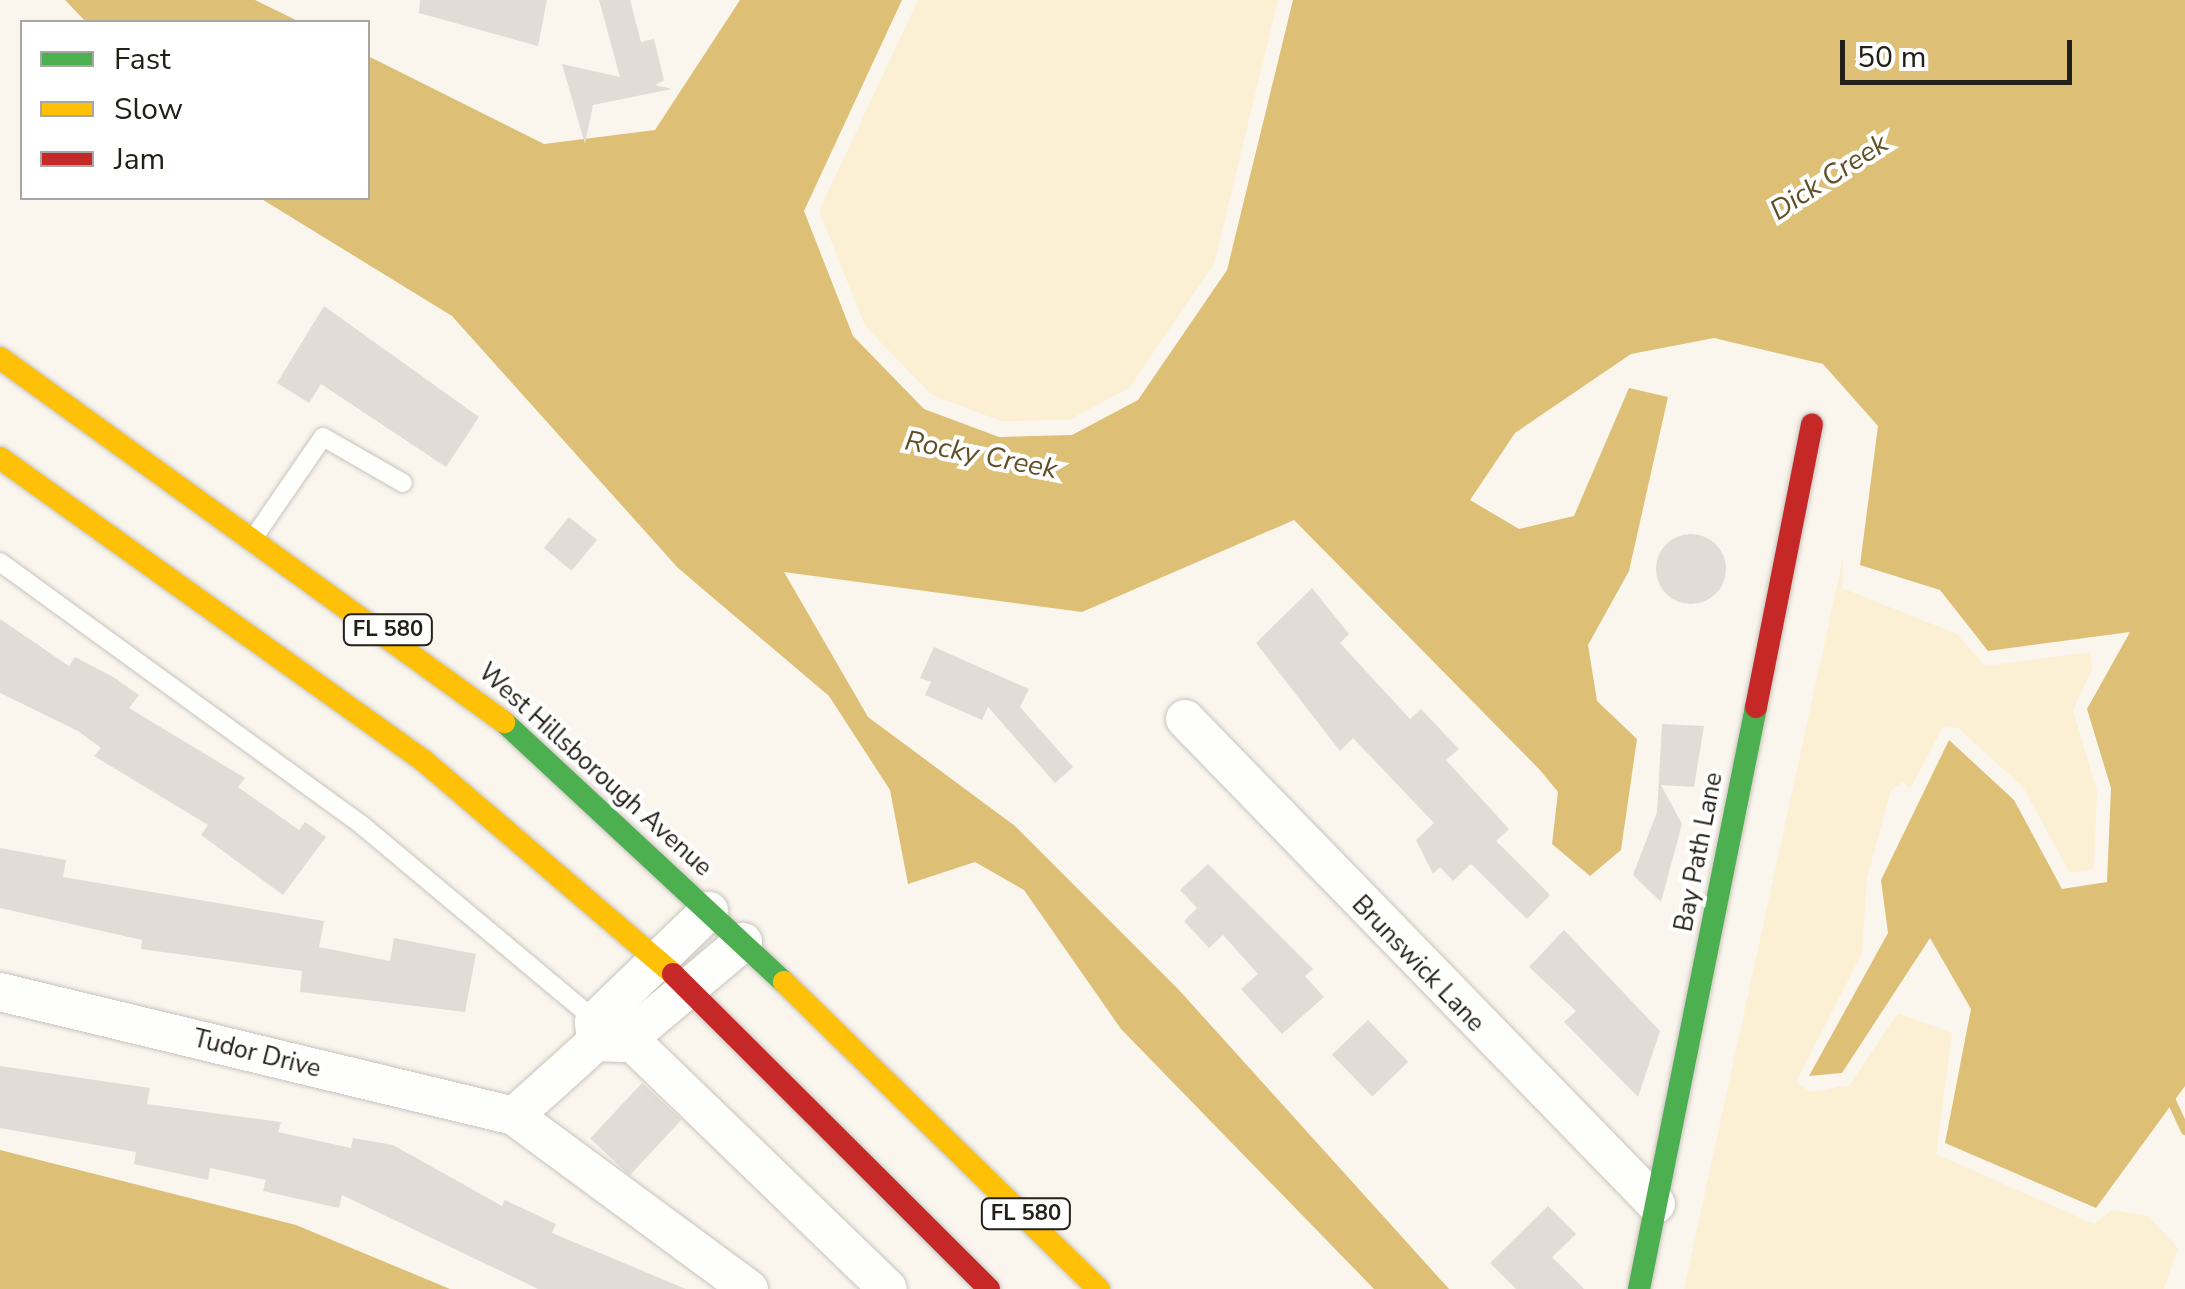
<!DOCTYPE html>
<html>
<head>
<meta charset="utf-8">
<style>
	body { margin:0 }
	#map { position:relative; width:2185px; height:1289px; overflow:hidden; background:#faf6ee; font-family:"Nunito Sans",sans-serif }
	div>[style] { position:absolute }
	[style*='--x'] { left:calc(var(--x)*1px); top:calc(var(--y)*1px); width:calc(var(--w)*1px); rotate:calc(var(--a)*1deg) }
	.green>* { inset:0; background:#fbefd4 }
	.water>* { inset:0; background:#ddbf76 }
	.stream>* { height:9px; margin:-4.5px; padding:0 4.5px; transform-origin:4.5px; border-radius:4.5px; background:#ddbf76 }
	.building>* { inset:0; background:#e1ddd6; transform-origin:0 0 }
	.round { border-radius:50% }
	.roads { filter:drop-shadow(0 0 2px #c8c4bd) drop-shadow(0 0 2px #c8c4bd) }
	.lane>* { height:18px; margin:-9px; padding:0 9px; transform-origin:9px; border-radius:9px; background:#fefefc }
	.street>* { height:38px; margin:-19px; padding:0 19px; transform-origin:19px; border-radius:19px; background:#fefefc }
	.fast>* { height:22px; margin:-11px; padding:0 11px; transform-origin:11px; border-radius:11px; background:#4caf50 }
	.slow>* { height:22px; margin:-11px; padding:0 11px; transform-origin:11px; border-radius:11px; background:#ffc107 }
	.jam>* { height:22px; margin:-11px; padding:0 11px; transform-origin:11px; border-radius:11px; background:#c62828 }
	span { translate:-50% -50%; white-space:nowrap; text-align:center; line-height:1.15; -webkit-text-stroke:8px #fff; paint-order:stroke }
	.shield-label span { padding:2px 8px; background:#fff; border:2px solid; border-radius:8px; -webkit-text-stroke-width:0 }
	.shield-label { font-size:22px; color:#232019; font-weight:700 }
	.street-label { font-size:25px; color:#232019 }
	.water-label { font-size:28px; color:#614f26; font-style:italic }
	.legend { position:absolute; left:20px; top:20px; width:350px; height:180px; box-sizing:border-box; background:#fff; border:2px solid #a7a6a3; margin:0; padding:12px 18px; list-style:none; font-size:30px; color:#232019 }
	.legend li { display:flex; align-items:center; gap:20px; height:50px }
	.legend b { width:50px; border:2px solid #a7a6a3 }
	.scale { position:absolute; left:1840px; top:40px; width:232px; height:45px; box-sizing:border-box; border:5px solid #232019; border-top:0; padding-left:12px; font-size:30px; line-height:35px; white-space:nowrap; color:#232019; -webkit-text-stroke:8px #fff; paint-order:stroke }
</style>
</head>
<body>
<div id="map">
	<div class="green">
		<i style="clip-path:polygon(918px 0,1278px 0,1214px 264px,1129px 388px,1069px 420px,1001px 421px,932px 395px,865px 326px,819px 211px)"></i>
		<i style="clip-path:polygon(1843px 558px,1842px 588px,1957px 634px,1985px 666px,2090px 652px,2092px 670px,2073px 710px,2097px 791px,2094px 869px,2070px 873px,2023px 787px,1958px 728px,1943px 727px,1910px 789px,1903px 782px,1891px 790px,1867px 878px,1862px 953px,1796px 1082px,1810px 1092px,1850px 1085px,1898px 1013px,1952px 1033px,1936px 1154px,2094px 1224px,2112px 1210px,2148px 1216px,2178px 1248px,2164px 1289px,1684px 1289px)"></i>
	</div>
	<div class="water">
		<i style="clip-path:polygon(65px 0,255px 0,300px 22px,86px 22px)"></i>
		<i style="clip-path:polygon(740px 0,902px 0,804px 211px,853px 336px,924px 409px,999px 437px,1072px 435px,1138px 400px,1227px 270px,1293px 0,2185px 0,2185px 1086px,2096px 1208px,1945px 1143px,1971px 1009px,1930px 938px,1842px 1073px,1809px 1076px,1888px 933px,1881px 880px,1949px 740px,2014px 800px,2062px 889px,2107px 882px,2111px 788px,2087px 709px,2130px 632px,1988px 651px,1940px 590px,1860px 565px,1878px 426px,1823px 364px,1714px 338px,1631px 354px,1515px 433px,1470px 500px,1519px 529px,1574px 516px,1629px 388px,1668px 397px,1629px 571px,1588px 645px,1597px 701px,1637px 739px,1621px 850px,1590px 876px,1552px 844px,1558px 792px,1540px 770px,1294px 520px,1082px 612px,784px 572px,868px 717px,1015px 826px,1179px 990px,1449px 1289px,1374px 1289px,1121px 1029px,1024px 890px,975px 862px,908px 884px,890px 790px,829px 696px,678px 568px,452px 316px,260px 198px,368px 198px,368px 56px,544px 144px,655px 130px)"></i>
		<i style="clip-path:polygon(0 1150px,296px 1225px,450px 1289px,0 1289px)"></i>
	</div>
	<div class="stream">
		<i style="--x:2168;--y:1094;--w:40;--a:65"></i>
	</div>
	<div class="building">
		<i style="clip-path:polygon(420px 0,547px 0,538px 46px,419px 13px)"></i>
		<i style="clip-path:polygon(599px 0,630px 0,641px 42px,654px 39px,664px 80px,655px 85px,672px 89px,593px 105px,585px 144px,562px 64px,620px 77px)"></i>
		<i style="clip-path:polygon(324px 306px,479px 417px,446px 467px,321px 384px,309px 403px,277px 383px)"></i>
		<i style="left:569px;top:517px;width:36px;height:40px;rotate:39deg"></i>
		<i class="round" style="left:1656px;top:534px;width:70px;height:70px"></i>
		<i style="clip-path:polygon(1312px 588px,1349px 634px,1340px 643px,1410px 719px,1421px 709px,1459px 749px,1446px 760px,1509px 829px,1496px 841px,1550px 895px,1527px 919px,1471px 864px,1453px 881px,1440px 867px,1433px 874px,1416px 840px,1434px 823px,1353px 738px,1340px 751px,1256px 643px)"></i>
		<i style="clip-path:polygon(0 619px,69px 666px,75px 657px,115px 678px,139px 695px,129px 708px,245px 778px,238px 787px,299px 830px,305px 822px,326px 837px,283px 895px,201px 835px,208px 825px,94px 756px,101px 748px,78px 731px,0 693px)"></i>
		<i style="clip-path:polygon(934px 647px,1029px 689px,1020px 707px,1073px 767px,1055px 783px,988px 707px,982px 720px,925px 695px,931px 682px,920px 678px)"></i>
		<i style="clip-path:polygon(1662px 724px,1704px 726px,1694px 787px,1661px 785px,1682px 824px,1661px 902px,1633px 875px,1657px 812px)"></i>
		<i style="clip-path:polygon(0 848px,66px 860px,63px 877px,324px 921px,319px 947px,390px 961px,394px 938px,476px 954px,465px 1012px,300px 992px,302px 971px,141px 949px,142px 940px,0 908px)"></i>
		<i style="clip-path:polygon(1208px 864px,1313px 969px,1305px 976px,1324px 997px,1282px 1034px,1241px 989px,1258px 974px,1223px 935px,1209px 948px,1184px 921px,1197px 908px,1180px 890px)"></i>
		<i style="clip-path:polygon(1564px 930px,1660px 1031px,1638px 1097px,1564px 1022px,1576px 1011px,1529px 967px)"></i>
		<i style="left:1368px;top:1020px;width:58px;height:50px;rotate:46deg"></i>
		<i style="clip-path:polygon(0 1066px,150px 1088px,147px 1104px,281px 1122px,278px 1132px,351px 1148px,353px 1138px,393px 1145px,502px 1206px,505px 1200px,556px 1224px,552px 1233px,686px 1289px,538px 1289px,342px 1195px,339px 1208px,263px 1191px,266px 1180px,210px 1168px,208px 1180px,134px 1164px,136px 1152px,0 1128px)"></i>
		<i style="left:642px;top:1083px;width:54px;height:76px;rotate:43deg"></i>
		<i style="clip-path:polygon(1548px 1206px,1576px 1234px,1552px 1257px,1584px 1289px,1516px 1289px,1490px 1263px)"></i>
	</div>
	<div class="roads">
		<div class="lane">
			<i style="--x:257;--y:533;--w:116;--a:-55.5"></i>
			<i style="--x:323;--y:437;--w:92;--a:29.9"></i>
			<i style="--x:0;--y:562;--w:449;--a:36"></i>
			<i style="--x:363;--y:826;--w:302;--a:39.9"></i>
		</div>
		<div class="street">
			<i style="--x:1185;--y:719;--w:676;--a:45.84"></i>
			<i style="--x:0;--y:992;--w:529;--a:13.56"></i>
			<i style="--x:514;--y:1116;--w:292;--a:36.4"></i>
			<i style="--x:628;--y:1038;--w:361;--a:44"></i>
			<i style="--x:596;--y:1042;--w:20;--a:-96"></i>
			<i style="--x:594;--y:1022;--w:160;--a:-44"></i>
			<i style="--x:514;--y:1116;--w:110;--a:-42.1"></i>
			<i style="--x:596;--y:1042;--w:27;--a:2"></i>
			<i style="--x:623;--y:1043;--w:157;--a:-40.1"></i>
		</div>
		<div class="fast">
			<i style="--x:504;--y:722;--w:382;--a:42.9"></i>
			<i style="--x:1639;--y:1289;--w:594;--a:-78.63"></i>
		</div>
		<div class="slow">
			<i style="--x:0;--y:358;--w:622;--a:35.84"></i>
			<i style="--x:0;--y:458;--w:521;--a:35.55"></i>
			<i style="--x:424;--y:761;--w:328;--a:40.5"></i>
			<i style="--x:784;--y:982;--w:440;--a:44.3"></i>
		</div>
		<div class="jam">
			<i style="--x:1756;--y:707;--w:288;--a:-78.8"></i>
			<i style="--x:673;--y:974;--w:446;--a:44.9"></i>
		</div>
	</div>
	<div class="shield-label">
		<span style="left:388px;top:630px">FL 580</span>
		<span style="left:1026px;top:1214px">FL 580</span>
	</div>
	<div class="street-label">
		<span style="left:595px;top:770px;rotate:42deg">West Hillsborough Avenue</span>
		<span style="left:1699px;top:852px;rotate:-79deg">Bay Path Lane</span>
		<span style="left:1418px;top:964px;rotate:46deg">Brunswick Lane</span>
		<span style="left:257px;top:1054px;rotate:14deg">Tudor Drive</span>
	</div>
	<div class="water-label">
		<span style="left:1829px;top:177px;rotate:-33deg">Dick Creek</span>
		<span style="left:981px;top:455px;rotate:11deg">Rocky Creek</span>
	</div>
	<ul class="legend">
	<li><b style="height:12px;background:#4caf50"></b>Fast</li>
	<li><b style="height:12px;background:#ffc107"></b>Slow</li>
	<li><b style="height:12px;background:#c62828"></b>Jam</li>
	</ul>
	<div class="scale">50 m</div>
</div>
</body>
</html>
